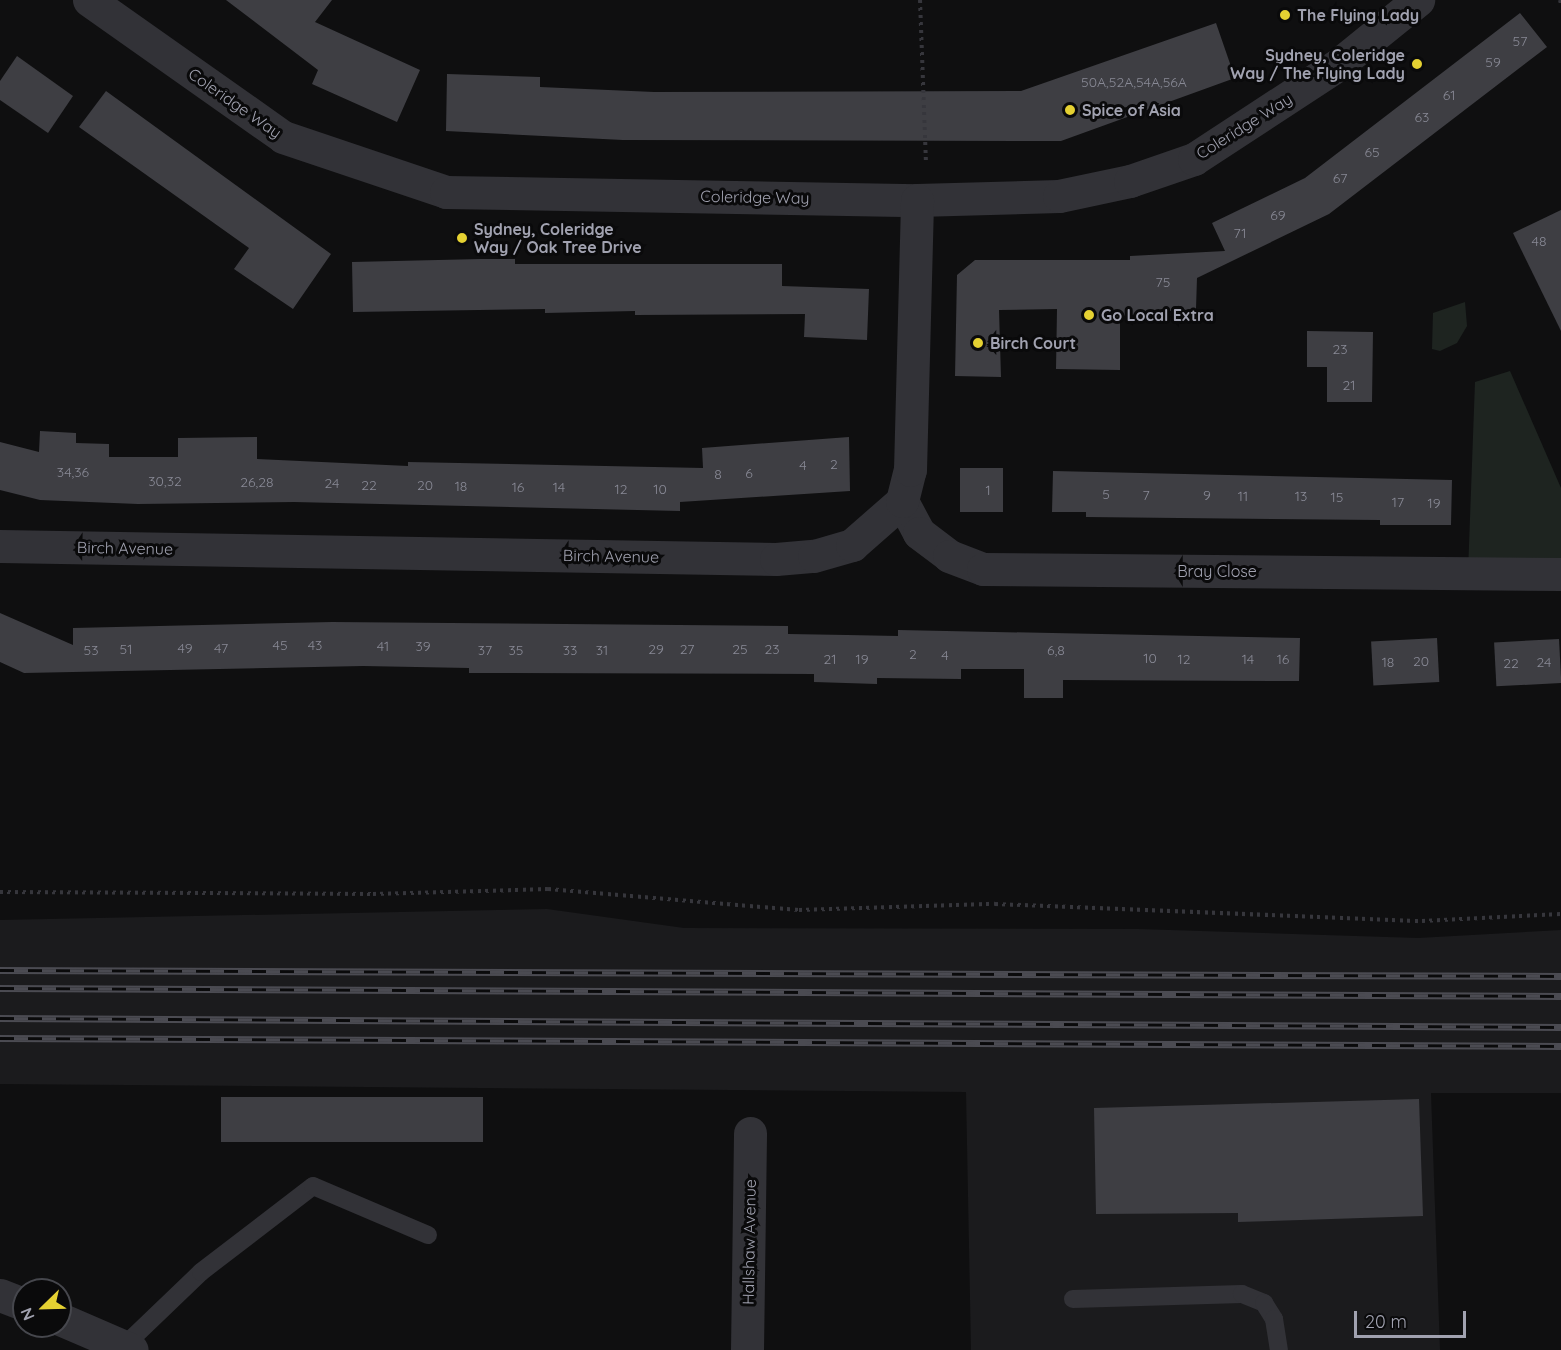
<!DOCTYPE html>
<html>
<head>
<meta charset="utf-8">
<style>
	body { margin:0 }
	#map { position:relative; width:1561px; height:1350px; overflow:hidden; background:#0f0f10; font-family:Quicksand,sans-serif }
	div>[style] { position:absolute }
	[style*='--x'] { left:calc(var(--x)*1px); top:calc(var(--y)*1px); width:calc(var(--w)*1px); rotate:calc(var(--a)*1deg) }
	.built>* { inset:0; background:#1b1b1d }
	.green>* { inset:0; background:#1e2420 }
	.building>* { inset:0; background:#3e3e43; transform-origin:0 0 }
	.path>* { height:4px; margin-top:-2px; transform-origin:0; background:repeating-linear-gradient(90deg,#36363c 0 3px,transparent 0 7.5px) }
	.service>* { height:18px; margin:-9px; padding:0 9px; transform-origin:9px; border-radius:9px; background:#323237 }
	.minor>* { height:33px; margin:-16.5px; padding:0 16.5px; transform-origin:16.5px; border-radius:16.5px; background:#323237 }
	.tertiary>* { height:33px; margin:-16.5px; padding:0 16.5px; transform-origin:16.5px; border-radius:16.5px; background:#323237 }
	.rail>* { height:7px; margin-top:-3.5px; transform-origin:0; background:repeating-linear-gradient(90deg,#0a0a0b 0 14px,#4b4b52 0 28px); box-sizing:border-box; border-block:2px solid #4b4b52 }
	.dots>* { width:16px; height:16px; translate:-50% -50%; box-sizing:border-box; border:3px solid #0a0a0b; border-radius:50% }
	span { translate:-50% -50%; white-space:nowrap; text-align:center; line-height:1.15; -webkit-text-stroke:6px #0a0a0b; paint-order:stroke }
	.number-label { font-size:14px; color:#888995 }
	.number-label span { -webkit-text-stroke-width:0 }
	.poi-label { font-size:16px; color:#a1a2b0; font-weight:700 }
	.left { translate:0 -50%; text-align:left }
	.right { translate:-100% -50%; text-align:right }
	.street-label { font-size:16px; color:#a1a2b0 }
	.north { position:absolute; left:12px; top:1278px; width:60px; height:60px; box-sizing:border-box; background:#0a0a0b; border:2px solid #46474d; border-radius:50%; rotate:247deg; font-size:16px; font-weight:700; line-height:24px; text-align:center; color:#a1a2b0 }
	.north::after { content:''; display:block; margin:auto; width:21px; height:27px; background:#e5d132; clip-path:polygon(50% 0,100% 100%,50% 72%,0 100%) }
	.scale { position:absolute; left:1354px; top:1311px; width:112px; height:27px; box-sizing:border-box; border:3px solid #a1a2b0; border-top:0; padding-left:8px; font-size:18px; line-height:21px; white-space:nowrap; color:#a1a2b0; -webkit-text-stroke:4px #0a0a0b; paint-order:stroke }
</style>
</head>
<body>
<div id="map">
	<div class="built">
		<i style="clip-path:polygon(547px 909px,684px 928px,1138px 929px,1418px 938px,1561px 930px,1561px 1093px,1431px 1093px,1440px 1350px,971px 1350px,966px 1092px,0 1084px,0 920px)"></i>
	</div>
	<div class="green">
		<i style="clip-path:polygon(1465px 302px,1467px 326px,1457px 343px,1440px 351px,1432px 349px,1433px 313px)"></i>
		<i style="clip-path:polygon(1510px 371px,1561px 488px,1561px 574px,1468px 573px,1475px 382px)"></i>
	</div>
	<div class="building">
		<i style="clip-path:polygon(226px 0,332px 0,315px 22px,420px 70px,397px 122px,312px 84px,318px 70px)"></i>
		<i style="clip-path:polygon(1520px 13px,1547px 47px,1329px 214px,1197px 278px,1196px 309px,1120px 316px,1120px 370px,1056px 369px,1057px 309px,999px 310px,1001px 377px,955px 376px,957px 275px,975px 260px,1130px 260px,1130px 256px,1225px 251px,1212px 223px,1305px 178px)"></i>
		<i style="clip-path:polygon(1216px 23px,1235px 78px,1061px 141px,623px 140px,446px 131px,447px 74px,540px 77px,540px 87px,654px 92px,1021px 91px)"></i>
		<i style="clip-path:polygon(17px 56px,73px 96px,48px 133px,0 100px,0 81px)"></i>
		<i style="clip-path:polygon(106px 91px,331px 254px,293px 309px,234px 269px,249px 248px,79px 127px)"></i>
		<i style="clip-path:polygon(1561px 210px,1561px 331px,1513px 233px)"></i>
		<i style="clip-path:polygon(481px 259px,515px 259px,515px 264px,782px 264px,782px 286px,869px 289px,867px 340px,804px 337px,805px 314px,635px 315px,635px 311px,545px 313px,545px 309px,353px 312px,352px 262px)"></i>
		<i style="clip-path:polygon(1307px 331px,1373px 332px,1372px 402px,1327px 402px,1327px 367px,1307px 367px)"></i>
		<i style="clip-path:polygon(40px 431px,76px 433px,76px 443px,109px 444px,109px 457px,178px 457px,178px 438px,257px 437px,257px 459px,408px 466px,408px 462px,703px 468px,702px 448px,849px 437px,850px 491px,680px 502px,680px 511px,294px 502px,138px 504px,40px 500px,0 490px,0 442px,39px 452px)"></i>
		<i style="left:960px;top:468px;width:43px;height:44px"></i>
		<i style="clip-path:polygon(1053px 471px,1452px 480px,1451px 525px,1380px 525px,1380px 520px,1086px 517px,1086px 512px,1052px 512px)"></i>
		<i style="clip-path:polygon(0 613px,73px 645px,73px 628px,332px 622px,788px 626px,788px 634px,847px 635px,898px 636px,898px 630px,1300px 638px,1299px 681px,1063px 680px,1063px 698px,1024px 698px,1024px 669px,961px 669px,961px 679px,877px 678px,877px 684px,814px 682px,814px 674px,469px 673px,469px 668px,363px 666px,24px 673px,0 662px)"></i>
		<i style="left:1437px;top:638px;width:44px;height:66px;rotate:87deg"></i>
		<i style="left:1559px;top:639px;width:44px;height:65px;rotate:87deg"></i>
		<i style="left:221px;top:1097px;width:262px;height:45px"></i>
		<i style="clip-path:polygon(1419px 1099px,1423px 1216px,1238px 1222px,1238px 1213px,1096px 1214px,1094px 1108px)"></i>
	</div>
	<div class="path">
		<i style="--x:920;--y:0;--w:165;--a:87.9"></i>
		<i style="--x:1560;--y:0;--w:4;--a:76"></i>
		<i style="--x:0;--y:892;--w:373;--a:0.3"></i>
		<i style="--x:373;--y:894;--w:175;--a:-1.6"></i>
		<i style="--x:548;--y:889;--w:252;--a:4.8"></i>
		<i style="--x:799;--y:910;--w:196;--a:-1.8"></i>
		<i style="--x:995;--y:904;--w:427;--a:2.3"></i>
		<i style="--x:1422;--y:921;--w:139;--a:-2.9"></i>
	</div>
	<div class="service">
		<i style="--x:1073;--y:1299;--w:169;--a:-1.7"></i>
		<i style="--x:1242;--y:1294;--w:24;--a:22"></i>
		<i style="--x:1264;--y:1303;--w:19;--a:58"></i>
		<i style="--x:1274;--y:1319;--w:31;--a:81"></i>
		<i style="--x:125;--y:1345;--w:105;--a:-43.8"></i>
		<i style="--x:201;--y:1272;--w:141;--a:-37.5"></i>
		<i style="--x:313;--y:1186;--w:125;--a:23.1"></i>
	</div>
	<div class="minor">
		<i style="--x:89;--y:0;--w:237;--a:35.2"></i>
		<i style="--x:283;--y:137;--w:172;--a:18.6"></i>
		<i style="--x:446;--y:192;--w:471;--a:1"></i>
		<i style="--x:917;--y:200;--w:142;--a:-1.6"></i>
		<i style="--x:1059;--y:196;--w:73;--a:-11.9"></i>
		<i style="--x:1130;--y:181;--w:68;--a:-19"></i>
		<i style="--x:1194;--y:159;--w:173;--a:-33.2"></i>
		<i style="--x:1339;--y:64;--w:102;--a:-39"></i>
		<i style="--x:902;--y:501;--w:36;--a:62"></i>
		<i style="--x:919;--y:533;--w:38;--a:37"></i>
		<i style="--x:949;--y:556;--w:36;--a:21"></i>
		<i style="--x:983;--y:569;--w:578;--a:0.5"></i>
		<i style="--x:0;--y:546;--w:776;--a:0.96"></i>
		<i style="--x:776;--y:559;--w:38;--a:-5"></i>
		<i style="--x:814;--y:556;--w:40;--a:-16"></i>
		<i style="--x:852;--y:545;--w:67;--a:-41.3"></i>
		<i style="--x:902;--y:501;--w:32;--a:-76"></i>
		<i style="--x:910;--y:470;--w:270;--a:-88.5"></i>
		<i style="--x:747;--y:1350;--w:217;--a:-89.2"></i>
	</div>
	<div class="tertiary">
		<i style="--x:0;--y:1295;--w:26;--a:21"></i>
		<i style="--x:60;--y:1319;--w:78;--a:23.3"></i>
	</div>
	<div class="rail">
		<i style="--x:0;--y:970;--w:1561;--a:0.22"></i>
		<i style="--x:0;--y:988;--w:1561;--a:0.29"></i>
		<i style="--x:0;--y:1018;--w:1561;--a:0.33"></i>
		<i style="--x:0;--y:1038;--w:1561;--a:0.29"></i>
	</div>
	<div class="dots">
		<i style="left:1285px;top:15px;background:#e5d132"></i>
		<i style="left:1417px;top:64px;background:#e5d132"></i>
		<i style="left:1070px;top:110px;background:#e5d132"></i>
		<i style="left:462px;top:238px;background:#e5d132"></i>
		<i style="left:1089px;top:315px;background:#e5d132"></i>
		<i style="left:978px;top:343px;background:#e5d132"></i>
	</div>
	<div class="number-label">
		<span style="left:1520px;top:41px">57</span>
		<span style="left:1493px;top:62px">59</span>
		<span style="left:1134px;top:82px">50A,52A,54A,56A</span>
		<span style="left:1449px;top:95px">61</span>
		<span style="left:1422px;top:117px">63</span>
		<span style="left:1372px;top:152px">65</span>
		<span style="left:1340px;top:178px">67</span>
		<span style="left:1278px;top:215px">69</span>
		<span style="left:1240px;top:233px">71</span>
		<span style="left:1539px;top:241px">48</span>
		<span style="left:1163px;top:282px">75</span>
		<span style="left:1340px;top:349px">23</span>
		<span style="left:1349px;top:385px">21</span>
		<span style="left:834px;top:464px">2</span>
		<span style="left:803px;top:465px">4</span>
		<span style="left:73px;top:472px">34,36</span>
		<span style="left:749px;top:473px">6</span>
		<span style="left:718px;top:474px">8</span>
		<span style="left:165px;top:481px">30,32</span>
		<span style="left:257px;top:482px">26,28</span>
		<span style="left:332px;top:483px">24</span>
		<span style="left:369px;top:485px">22</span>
		<span style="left:425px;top:485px">20</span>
		<span style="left:461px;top:486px">18</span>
		<span style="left:518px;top:487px">16</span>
		<span style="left:559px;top:487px">14</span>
		<span style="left:621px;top:489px">12</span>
		<span style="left:660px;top:489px">10</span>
		<span style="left:988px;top:490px">1</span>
		<span style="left:1106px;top:494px">5</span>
		<span style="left:1146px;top:495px">7</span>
		<span style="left:1207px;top:495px">9</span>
		<span style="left:1243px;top:496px">11</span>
		<span style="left:1301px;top:496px">13</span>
		<span style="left:1337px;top:497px">15</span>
		<span style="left:1398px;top:502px">17</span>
		<span style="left:1434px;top:503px">19</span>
		<span style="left:280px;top:645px">45</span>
		<span style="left:315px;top:645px">43</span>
		<span style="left:383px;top:646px">41</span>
		<span style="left:423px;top:646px">39</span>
		<span style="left:185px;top:648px">49</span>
		<span style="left:221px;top:648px">47</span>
		<span style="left:126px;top:649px">51</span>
		<span style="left:656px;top:649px">29</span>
		<span style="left:687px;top:649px">27</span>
		<span style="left:740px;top:649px">25</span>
		<span style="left:772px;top:649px">23</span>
		<span style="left:91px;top:650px">53</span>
		<span style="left:485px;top:650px">37</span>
		<span style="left:516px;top:650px">35</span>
		<span style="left:570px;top:650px">33</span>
		<span style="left:602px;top:650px">31</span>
		<span style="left:1056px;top:650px">6,8</span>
		<span style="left:913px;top:654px">2</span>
		<span style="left:945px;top:655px">4</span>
		<span style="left:1150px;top:658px">10</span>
		<span style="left:830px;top:659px">21</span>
		<span style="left:862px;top:659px">19</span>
		<span style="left:1184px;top:659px">12</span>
		<span style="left:1248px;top:659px">14</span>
		<span style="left:1283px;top:659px">16</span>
		<span style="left:1421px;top:661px">20</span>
		<span style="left:1388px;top:662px">18</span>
		<span style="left:1544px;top:662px">24</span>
		<span style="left:1511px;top:663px">22</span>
	</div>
	<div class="poi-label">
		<span class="left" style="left:1297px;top:15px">The Flying Lady</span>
		<span class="right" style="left:1405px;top:64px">Sydney, Coleridge<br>Way / The Flying Lady</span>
		<span class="left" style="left:1082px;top:110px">Spice of Asia</span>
		<span class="left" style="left:474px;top:238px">Sydney, Coleridge<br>Way / Oak Tree Drive</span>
		<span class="left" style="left:1101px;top:315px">Go Local Extra</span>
		<span class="left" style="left:990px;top:343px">Birch Court</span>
	</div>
	<div class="street-label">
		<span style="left:235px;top:103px;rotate:35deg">Coleridge Way</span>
		<span style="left:1244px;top:126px;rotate:-32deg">Coleridge Way</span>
		<span style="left:755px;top:197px;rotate:1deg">Coleridge Way</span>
		<span style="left:125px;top:548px;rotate:1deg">Birch Avenue</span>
		<span style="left:611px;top:556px;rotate:1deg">Birch Avenue</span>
		<span style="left:1217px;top:571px">Bray Close</span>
		<span style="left:749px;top:1242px;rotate:-89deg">Hallshaw Avenue</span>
	</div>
	<div class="north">N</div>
	<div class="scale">20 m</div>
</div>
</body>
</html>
